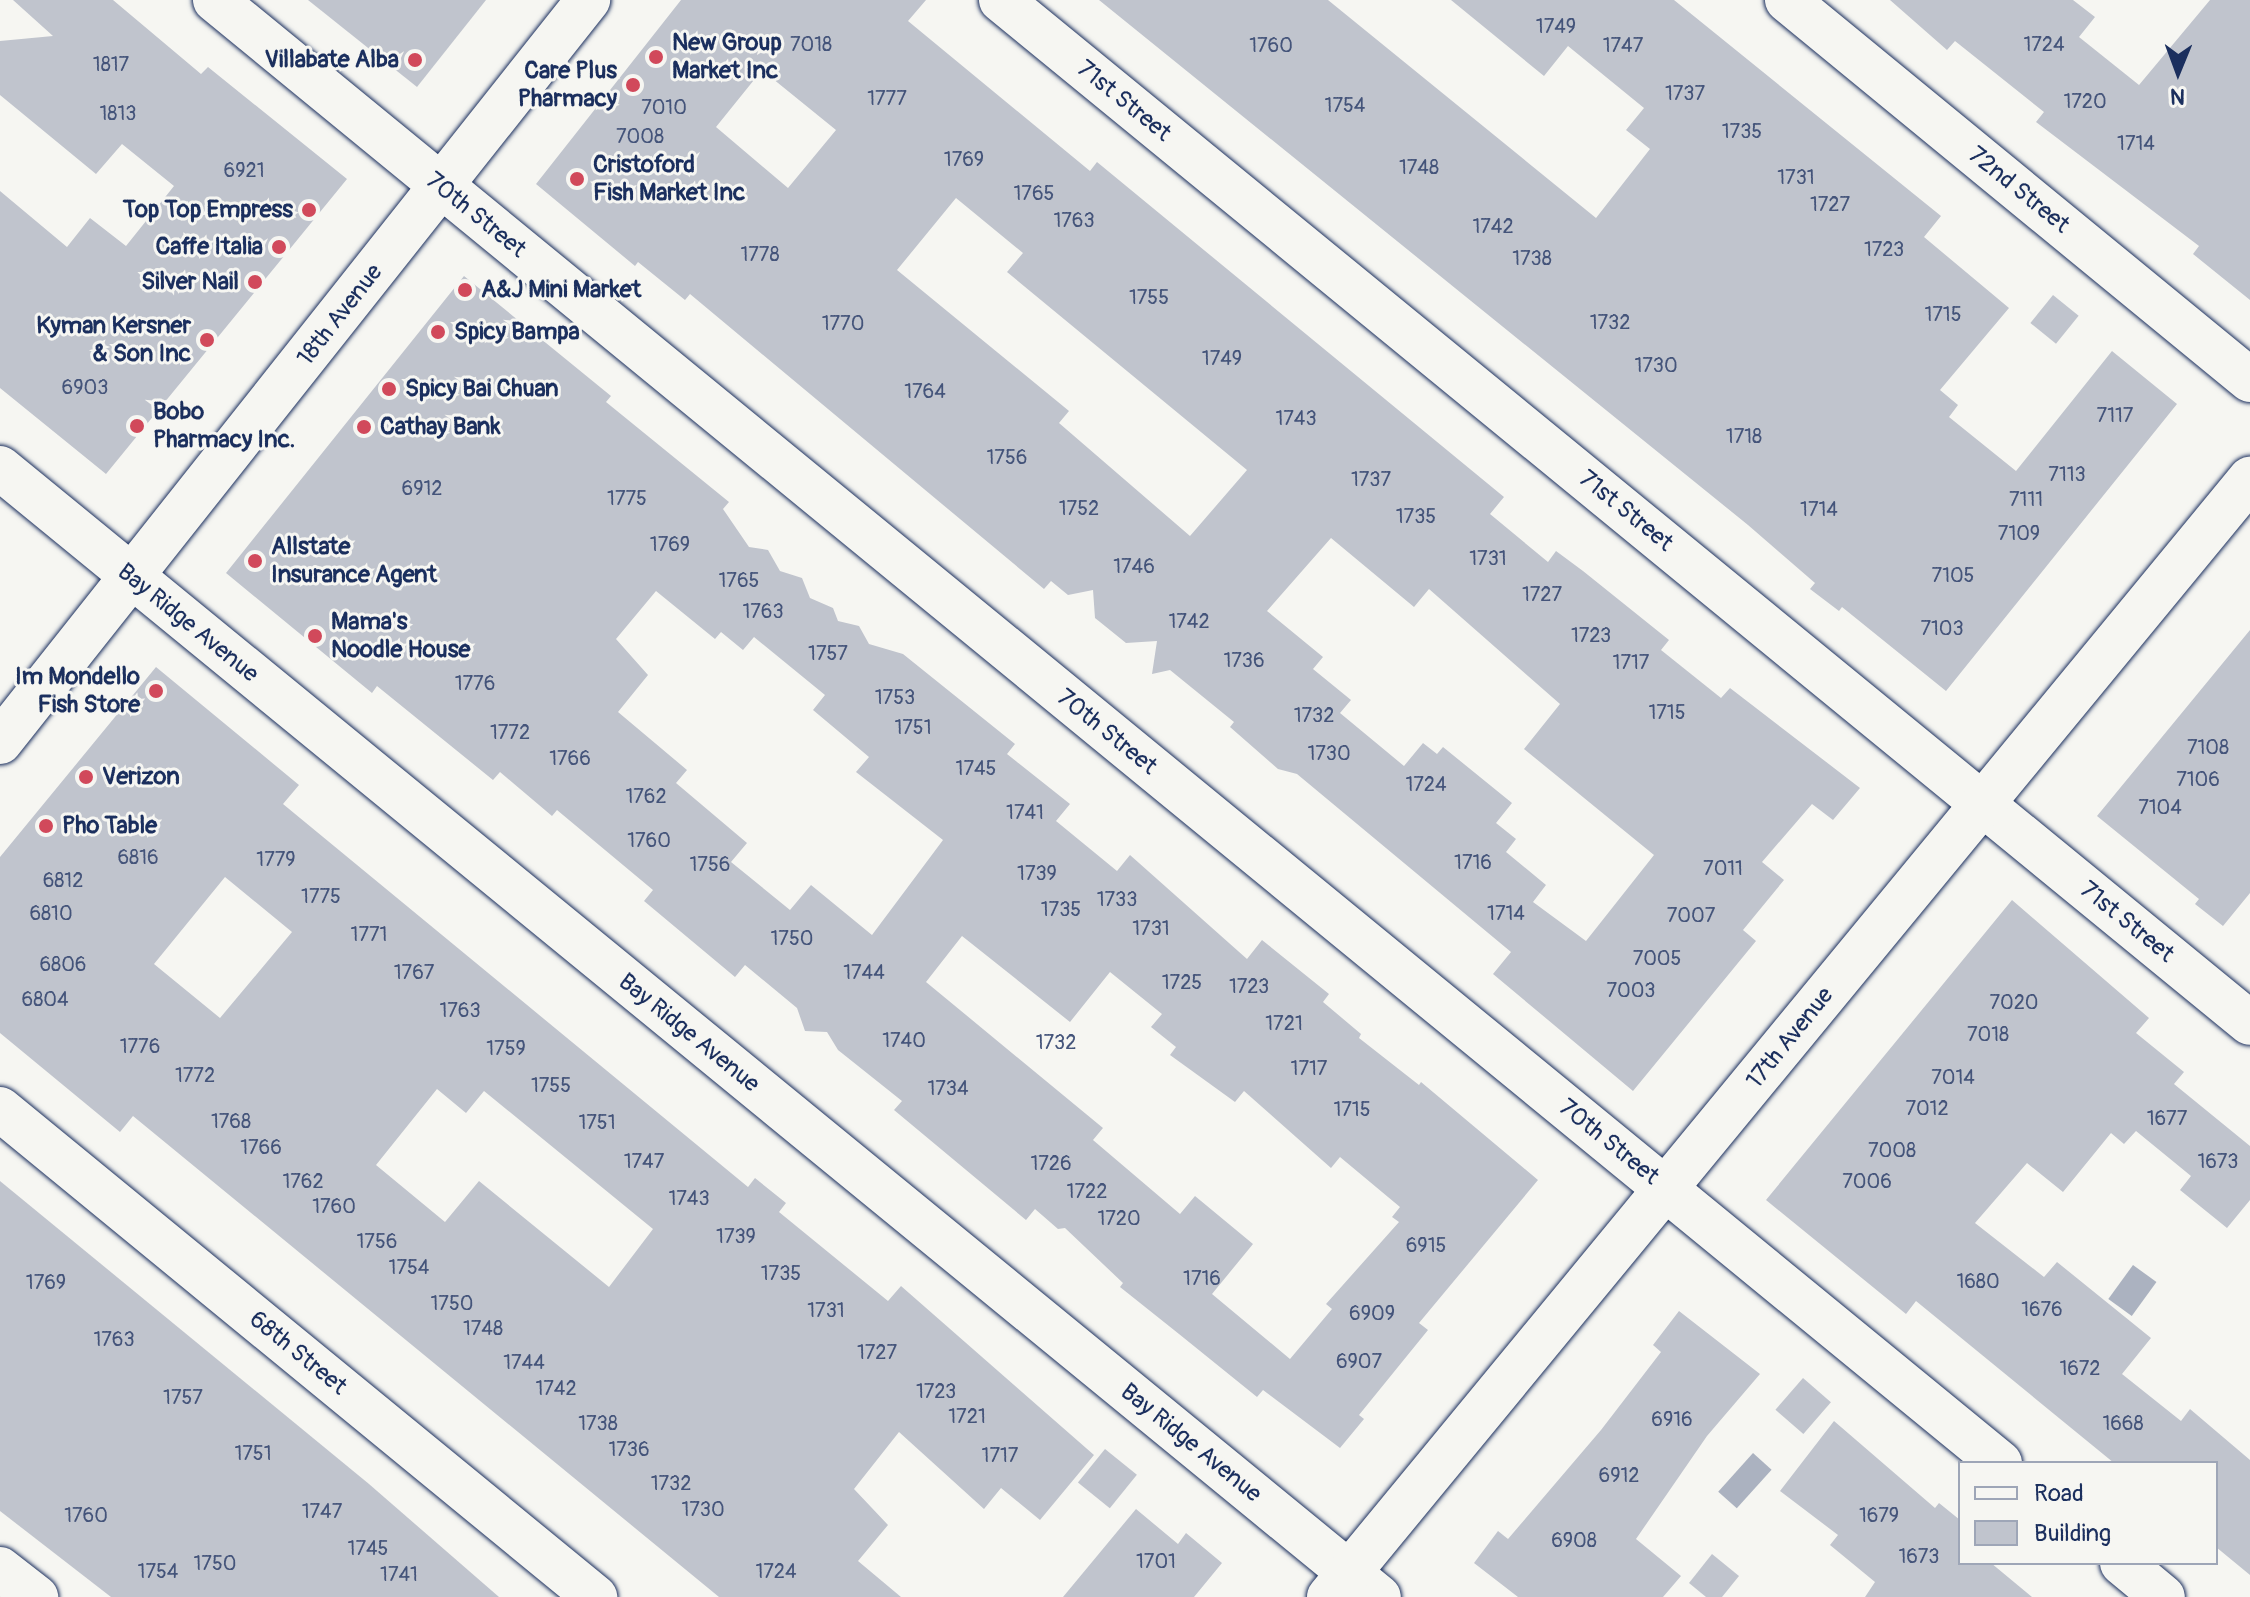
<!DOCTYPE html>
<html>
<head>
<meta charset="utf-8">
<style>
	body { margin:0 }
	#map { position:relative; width:2250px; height:1597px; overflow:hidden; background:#f6f6f2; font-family:Pangolin,sans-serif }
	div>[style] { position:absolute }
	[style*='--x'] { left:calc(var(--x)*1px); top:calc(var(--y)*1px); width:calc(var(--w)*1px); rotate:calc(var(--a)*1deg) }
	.water>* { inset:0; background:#abb2c0; transform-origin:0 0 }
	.building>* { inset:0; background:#c0c4cd; transform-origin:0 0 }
	.roads { filter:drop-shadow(0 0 2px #1b2f5e) drop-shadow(0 0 2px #1b2f5e) }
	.minor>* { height:44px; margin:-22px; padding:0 22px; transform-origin:22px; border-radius:22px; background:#f6f6f2 }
	.dots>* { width:22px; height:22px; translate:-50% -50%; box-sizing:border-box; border:4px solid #f6f6f2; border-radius:50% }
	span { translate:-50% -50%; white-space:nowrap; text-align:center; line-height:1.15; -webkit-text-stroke:6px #f6f6f2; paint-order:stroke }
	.number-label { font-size:20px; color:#44547a }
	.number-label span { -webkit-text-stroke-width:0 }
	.poi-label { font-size:24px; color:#1b2f5e; font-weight:700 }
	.left { translate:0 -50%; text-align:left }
	.right { translate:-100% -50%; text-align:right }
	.street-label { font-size:24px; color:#1b2f5e }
	.legend { position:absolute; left:1958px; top:1461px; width:260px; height:104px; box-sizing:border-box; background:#f6f6f2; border:2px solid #9ea6b7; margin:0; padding:10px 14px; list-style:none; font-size:24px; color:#1b2f5e }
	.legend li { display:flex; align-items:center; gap:16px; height:40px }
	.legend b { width:40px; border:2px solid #9ea6b7 }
	.north { position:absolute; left:2138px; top:32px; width:80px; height:80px; -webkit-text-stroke:6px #f6f6f2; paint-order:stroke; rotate:181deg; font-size:22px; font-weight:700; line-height:32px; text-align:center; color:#1b2f5e }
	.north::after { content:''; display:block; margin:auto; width:28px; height:36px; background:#1b2f5e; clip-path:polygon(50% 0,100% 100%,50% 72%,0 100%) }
</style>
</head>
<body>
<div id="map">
	<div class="water">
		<i style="left:2133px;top:1265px;width:29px;height:42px;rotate:36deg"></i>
		<i style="left:1753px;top:1453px;width:25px;height:52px;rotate:42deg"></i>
	</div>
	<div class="building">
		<i style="clip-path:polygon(13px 0,113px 0,201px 74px,208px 67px,347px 179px,106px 474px,0 388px,0 191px,67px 247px,90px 218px,126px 246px,174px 186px,122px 144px,96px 174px,0 95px,0 41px,53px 36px)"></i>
		<i style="clip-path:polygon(308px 0,486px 0,417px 87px)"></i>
		<i style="clip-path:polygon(evenodd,681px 0,926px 0,908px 21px,1090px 171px,1097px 162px,1504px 497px,1490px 514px,1548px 562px,1556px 551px,1583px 571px,1669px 640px,1661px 650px,1721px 698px,1730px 688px,1860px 788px,1833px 820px,1812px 804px,1762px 862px,1784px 880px,1743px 930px,1756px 941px,1633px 1091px,1493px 974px,1511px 952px,1297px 774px,1278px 769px,1230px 727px,1234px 722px,1170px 670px,1152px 674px,1157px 641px,1126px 643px,1100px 622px,1095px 618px,1093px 590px,1068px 595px,1051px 581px,1044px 589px,690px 294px,685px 300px,638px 262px,635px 266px,536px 184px,681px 0,762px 70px,836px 130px,788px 188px,716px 127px,762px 70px,681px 0,956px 198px,1023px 253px,1007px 272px,1247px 470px,1190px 536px,1059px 423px,1069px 411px,897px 270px,956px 198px,681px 0,1331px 538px,1414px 607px,1429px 589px,1560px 704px,1524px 749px,1654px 855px,1586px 941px,1533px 902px,1546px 885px,1506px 852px,1516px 839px,1496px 823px,1512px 803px,1443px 747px,1437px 754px,1423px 743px,1404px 766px,1340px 713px,1351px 700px,1313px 669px,1323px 657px,1267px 611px,1331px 538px)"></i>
		<i style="clip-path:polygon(1099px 0,1328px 0,1596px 218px,1650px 149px,1626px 130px,1644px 108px,1568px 46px,1544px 76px,1451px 0,1674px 0,1941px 216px,1924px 237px,2009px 308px,1940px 390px,1958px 405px,1949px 417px,2016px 471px,2112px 351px,2177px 404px,1946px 691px,1842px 607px,1839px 611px,1810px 589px,1815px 583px,1748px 525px)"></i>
		<i style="clip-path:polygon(1890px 0,2073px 0,2095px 17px,2079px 37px,2139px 85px,2210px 0,2250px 0,2250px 300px,2193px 254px,2199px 246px,2036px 122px,2044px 112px,1955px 41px,1947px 50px)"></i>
		<i style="clip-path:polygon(evenodd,464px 276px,611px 396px,606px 402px,729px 502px,723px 509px,749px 547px,768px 550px,780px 571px,802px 578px,810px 598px,833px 608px,838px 621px,859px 626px,869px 644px,903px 654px,1015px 744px,1007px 754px,1070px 804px,1056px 821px,1117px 871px,1130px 855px,1247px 959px,1262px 940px,1329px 994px,1323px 1002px,1361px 1034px,1359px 1038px,1419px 1085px,1421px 1082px,1538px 1180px,1419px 1323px,1428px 1330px,1359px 1415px,1364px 1419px,1340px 1448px,1263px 1390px,1257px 1397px,1179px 1334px,1120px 1287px,1123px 1283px,1065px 1228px,1058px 1229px,1035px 1209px,1026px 1220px,894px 1110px,902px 1101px,838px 1050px,827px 1032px,805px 1031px,797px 1008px,745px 965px,735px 977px,644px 901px,653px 890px,557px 810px,552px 816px,500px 772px,493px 780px,377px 686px,372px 693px,226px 573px,464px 276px,656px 591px,715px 639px,721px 632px,743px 650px,754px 637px,825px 695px,813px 710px,869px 757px,856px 772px,943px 840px,872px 935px,811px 885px,790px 910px,731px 862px,747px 843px,676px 783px,687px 770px,618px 712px,648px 675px,616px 639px,656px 591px,464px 276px,962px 936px,1070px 1022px,1110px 972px,1162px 1014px,1151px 1027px,1176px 1047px,1170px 1055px,1235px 1102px,1244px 1091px,1331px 1168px,1340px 1157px,1400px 1207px,1392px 1217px,1399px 1222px,1326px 1304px,1332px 1309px,1290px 1359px,1212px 1294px,1253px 1244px,1195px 1196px,1180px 1214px,1093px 1140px,1103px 1128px,926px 982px,962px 936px)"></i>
		<i style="left:2053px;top:295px;width:33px;height:36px;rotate:39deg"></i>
		<i style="clip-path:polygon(2250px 630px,2250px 893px,2223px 926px,2195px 904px,2199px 899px,2097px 816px)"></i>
		<i style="clip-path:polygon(evenodd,156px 667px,299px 785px,283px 804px,748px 1187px,755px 1178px,786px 1203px,779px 1212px,888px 1301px,901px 1286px,1094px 1455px,1040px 1520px,1001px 1488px,984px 1509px,899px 1432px,854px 1489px,888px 1525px,858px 1561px,901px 1597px,719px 1597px,133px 1116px,120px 1132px,0 1033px,0 857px,156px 667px,225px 877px,292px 932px,220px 1018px,154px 964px,225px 877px,156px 667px,437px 1089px,466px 1113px,484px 1091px,653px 1229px,609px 1287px,479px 1181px,445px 1222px,376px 1165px,437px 1089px)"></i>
		<i style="clip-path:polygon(2012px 900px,2149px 1018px,2136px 1033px,2184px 1072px,2174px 1084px,2250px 1146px,2250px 1200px,2227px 1228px,2180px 1190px,2191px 1176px,2136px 1131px,2124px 1144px,2111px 1133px,2063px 1192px,2027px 1163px,1975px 1223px,2044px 1277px,2057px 1262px,2151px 1338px,2122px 1374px,2181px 1421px,2190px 1409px,2250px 1460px,2250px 1575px,2216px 1547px,2216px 1463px,2114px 1463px,1916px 1301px,1906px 1314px,1766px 1200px)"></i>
		<i style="clip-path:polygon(0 1181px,369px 1484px,499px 1597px,111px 1597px,0 1511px)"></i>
		<i style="clip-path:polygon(1679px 1311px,1760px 1374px,1707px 1436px,1636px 1539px,1681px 1576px,1663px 1597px,1518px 1597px,1474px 1563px,1498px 1531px,1508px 1539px,1601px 1430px,1661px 1352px,1653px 1345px)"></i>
		<i style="left:1803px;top:1378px;width:37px;height:42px;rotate:41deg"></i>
		<i style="clip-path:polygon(1834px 1421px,1935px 1508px,1939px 1503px,1960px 1520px,1960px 1563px,1991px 1563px,2032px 1597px,1865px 1597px,1875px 1582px,1830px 1545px,1838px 1535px,1780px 1491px)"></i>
		<i style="left:1105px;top:1449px;width:41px;height:43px;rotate:39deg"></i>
		<i style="clip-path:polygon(1136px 1509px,1178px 1544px,1186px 1533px,1222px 1563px,1194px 1597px,1063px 1597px)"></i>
		<i style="clip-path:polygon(1712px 1554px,1739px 1576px,1722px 1597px,1706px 1597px,1689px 1583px)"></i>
	</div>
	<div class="roads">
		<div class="minor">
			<i style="--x:215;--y:0;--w:2308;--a:39.34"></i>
			<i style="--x:1001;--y:0;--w:1614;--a:39.32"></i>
			<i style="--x:1787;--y:0;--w:599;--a:39.38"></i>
			<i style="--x:0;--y:468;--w:1782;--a:39.31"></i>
			<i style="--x:0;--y:742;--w:947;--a:-51.6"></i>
			<i style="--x:0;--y:1109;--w:770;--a:39.36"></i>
			<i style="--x:2122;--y:1563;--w:53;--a:39.7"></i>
			<i style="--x:0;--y:1569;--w:46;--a:37.9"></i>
			<i style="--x:1329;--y:1597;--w:1449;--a:-50.52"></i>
		</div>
	</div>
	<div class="dots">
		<i style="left:656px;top:57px;background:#d1495b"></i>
		<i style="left:415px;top:60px;background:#d1495b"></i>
		<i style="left:633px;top:85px;background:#d1495b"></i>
		<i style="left:577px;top:179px;background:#d1495b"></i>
		<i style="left:309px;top:210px;background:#d1495b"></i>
		<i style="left:279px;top:247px;background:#d1495b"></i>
		<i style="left:255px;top:282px;background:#d1495b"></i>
		<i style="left:465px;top:290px;background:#d1495b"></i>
		<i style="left:438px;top:332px;background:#d1495b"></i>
		<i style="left:207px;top:340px;background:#d1495b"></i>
		<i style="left:389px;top:389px;background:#d1495b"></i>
		<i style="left:137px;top:426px;background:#d1495b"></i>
		<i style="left:364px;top:427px;background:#d1495b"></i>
		<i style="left:255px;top:561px;background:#d1495b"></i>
		<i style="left:315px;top:636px;background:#d1495b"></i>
		<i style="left:156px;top:691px;background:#d1495b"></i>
		<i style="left:86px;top:777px;background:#d1495b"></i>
		<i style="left:46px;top:826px;background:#d1495b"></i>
	</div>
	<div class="number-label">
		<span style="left:1556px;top:26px">1749</span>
		<span style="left:811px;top:44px">7018</span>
		<span style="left:2044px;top:44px">1724</span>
		<span style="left:1271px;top:45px">1760</span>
		<span style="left:1623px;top:45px">1747</span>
		<span style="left:111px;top:64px">1817</span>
		<span style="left:1685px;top:93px">1737</span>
		<span style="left:887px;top:98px">1777</span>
		<span style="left:2085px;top:101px">1720</span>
		<span style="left:1345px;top:105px">1754</span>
		<span style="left:664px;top:107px">7010</span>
		<span style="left:118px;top:113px">1813</span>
		<span style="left:1742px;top:131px">1735</span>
		<span style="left:640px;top:136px">7008</span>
		<span style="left:2136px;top:143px">1714</span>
		<span style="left:964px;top:159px">1769</span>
		<span style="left:1419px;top:167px">1748</span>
		<span style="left:244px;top:170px">6921</span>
		<span style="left:1796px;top:177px">1731</span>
		<span style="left:1034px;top:193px">1765</span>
		<span style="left:1830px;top:204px">1727</span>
		<span style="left:1074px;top:220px">1763</span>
		<span style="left:1493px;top:226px">1742</span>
		<span style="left:1884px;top:249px">1723</span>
		<span style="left:760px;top:254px">1778</span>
		<span style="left:1532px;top:258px">1738</span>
		<span style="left:1149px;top:297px">1755</span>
		<span style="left:1943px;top:314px">1715</span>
		<span style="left:1610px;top:322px">1732</span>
		<span style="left:843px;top:323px">1770</span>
		<span style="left:1222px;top:358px">1749</span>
		<span style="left:1656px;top:365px">1730</span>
		<span style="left:85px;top:387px">6903</span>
		<span style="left:925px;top:391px">1764</span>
		<span style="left:2115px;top:415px">7117</span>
		<span style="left:1296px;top:418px">1743</span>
		<span style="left:1744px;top:436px">1718</span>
		<span style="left:1007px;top:457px">1756</span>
		<span style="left:2067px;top:474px">7113</span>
		<span style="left:1371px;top:479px">1737</span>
		<span style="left:422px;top:488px">6912</span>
		<span style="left:627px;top:498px">1775</span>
		<span style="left:2026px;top:499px">7111</span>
		<span style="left:1079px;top:508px">1752</span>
		<span style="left:1819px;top:509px">1714</span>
		<span style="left:1416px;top:516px">1735</span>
		<span style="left:2019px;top:533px">7109</span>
		<span style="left:670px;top:544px">1769</span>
		<span style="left:1488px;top:558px">1731</span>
		<span style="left:1134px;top:566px">1746</span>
		<span style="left:1953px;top:575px">7105</span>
		<span style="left:739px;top:580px">1765</span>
		<span style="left:1542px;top:594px">1727</span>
		<span style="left:763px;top:611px">1763</span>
		<span style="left:1189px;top:621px">1742</span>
		<span style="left:1942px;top:628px">7103</span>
		<span style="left:1591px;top:635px">1723</span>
		<span style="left:828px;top:653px">1757</span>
		<span style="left:1244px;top:660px">1736</span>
		<span style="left:1631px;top:662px">1717</span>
		<span style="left:475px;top:683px">1776</span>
		<span style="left:895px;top:697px">1753</span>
		<span style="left:1667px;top:712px">1715</span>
		<span style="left:1314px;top:715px">1732</span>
		<span style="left:913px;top:727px">1751</span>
		<span style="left:510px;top:732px">1772</span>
		<span style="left:2208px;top:747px">7108</span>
		<span style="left:1329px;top:753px">1730</span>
		<span style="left:570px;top:758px">1766</span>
		<span style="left:976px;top:768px">1745</span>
		<span style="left:2198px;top:779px">7106</span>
		<span style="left:1426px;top:784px">1724</span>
		<span style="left:646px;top:796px">1762</span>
		<span style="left:2160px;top:807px">7104</span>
		<span style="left:1025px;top:812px">1741</span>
		<span style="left:649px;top:840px">1760</span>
		<span style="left:138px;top:857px">6816</span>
		<span style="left:276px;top:859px">1779</span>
		<span style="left:1473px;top:862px">1716</span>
		<span style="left:710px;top:864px">1756</span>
		<span style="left:1723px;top:868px">7011</span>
		<span style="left:1037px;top:873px">1739</span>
		<span style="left:63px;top:880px">6812</span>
		<span style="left:321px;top:896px">1775</span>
		<span style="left:1117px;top:899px">1733</span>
		<span style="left:1061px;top:909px">1735</span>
		<span style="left:51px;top:913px">6810</span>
		<span style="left:1506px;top:913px">1714</span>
		<span style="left:1691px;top:915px">7007</span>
		<span style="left:1151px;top:928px">1731</span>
		<span style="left:369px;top:934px">1771</span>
		<span style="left:792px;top:938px">1750</span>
		<span style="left:1657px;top:958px">7005</span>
		<span style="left:63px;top:964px">6806</span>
		<span style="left:414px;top:972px">1767</span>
		<span style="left:864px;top:972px">1744</span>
		<span style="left:1182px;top:982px">1725</span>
		<span style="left:1249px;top:986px">1723</span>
		<span style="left:1631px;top:990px">7003</span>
		<span style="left:45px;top:999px">6804</span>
		<span style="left:2014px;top:1002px">7020</span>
		<span style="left:460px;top:1010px">1763</span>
		<span style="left:1284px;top:1023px">1721</span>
		<span style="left:1988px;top:1034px">7018</span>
		<span style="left:904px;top:1040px">1740</span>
		<span style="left:1056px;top:1042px">1732</span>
		<span style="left:140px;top:1046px">1776</span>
		<span style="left:506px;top:1048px">1759</span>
		<span style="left:1309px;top:1068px">1717</span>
		<span style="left:195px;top:1075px">1772</span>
		<span style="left:1953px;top:1077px">7014</span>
		<span style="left:551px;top:1085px">1755</span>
		<span style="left:948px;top:1088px">1734</span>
		<span style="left:1927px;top:1108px">7012</span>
		<span style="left:1352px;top:1109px">1715</span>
		<span style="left:2167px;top:1118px">1677</span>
		<span style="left:231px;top:1121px">1768</span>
		<span style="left:597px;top:1122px">1751</span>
		<span style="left:261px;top:1147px">1766</span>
		<span style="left:1892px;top:1150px">7008</span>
		<span style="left:644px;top:1161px">1747</span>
		<span style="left:2218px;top:1161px">1673</span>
		<span style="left:1051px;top:1163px">1726</span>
		<span style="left:303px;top:1181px">1762</span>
		<span style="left:1867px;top:1181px">7006</span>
		<span style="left:1087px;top:1191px">1722</span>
		<span style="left:689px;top:1198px">1743</span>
		<span style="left:334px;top:1206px">1760</span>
		<span style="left:1119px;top:1218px">1720</span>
		<span style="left:736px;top:1236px">1739</span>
		<span style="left:377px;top:1241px">1756</span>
		<span style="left:1426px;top:1245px">6915</span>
		<span style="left:409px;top:1267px">1754</span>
		<span style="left:781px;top:1273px">1735</span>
		<span style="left:1202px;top:1278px">1716</span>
		<span style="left:1978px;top:1281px">1680</span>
		<span style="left:46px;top:1282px">1769</span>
		<span style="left:452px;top:1303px">1750</span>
		<span style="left:2042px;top:1309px">1676</span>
		<span style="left:826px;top:1310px">1731</span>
		<span style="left:1372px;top:1313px">6909</span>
		<span style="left:483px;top:1328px">1748</span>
		<span style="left:114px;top:1339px">1763</span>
		<span style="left:877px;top:1352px">1727</span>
		<span style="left:1359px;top:1361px">6907</span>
		<span style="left:524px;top:1362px">1744</span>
		<span style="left:2080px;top:1368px">1672</span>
		<span style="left:556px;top:1388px">1742</span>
		<span style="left:936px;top:1391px">1723</span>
		<span style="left:183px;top:1397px">1757</span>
		<span style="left:967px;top:1416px">1721</span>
		<span style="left:1672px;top:1419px">6916</span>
		<span style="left:598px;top:1423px">1738</span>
		<span style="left:2123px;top:1423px">1668</span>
		<span style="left:629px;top:1449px">1736</span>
		<span style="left:253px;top:1453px">1751</span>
		<span style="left:1000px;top:1455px">1717</span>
		<span style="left:1619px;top:1475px">6912</span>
		<span style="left:671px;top:1483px">1732</span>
		<span style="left:703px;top:1509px">1730</span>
		<span style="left:322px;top:1511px">1747</span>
		<span style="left:86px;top:1515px">1760</span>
		<span style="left:1879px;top:1515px">1679</span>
		<span style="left:1574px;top:1540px">6908</span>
		<span style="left:368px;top:1548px">1745</span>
		<span style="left:1919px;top:1556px">1673</span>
		<span style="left:1156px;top:1561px">1701</span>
		<span style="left:215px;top:1563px">1750</span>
		<span style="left:158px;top:1571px">1754</span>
		<span style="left:776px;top:1571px">1724</span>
		<span style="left:399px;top:1574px">1741</span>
	</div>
	<div class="poi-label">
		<span class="left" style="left:672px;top:57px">New Group<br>Market Inc</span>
		<span class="right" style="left:399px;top:60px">Villabate Alba</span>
		<span class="right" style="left:617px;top:85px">Care Plus<br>Pharmacy</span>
		<span class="left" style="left:593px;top:179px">Cristoford<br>Fish Market Inc</span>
		<span class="right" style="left:293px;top:210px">Top Top Empress</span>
		<span class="right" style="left:263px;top:247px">Caffe Italia</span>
		<span class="right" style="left:239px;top:282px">Silver Nail</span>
		<span class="left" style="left:481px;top:290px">A&amp;J Mini Market</span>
		<span class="right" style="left:191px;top:340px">Kyman Kersner<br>&amp; Son Inc</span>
		<span class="left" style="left:454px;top:332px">Spicy Bampa</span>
		<span class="left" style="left:405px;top:389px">Spicy Bai Chuan</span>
		<span class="left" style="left:153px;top:426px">Bobo<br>Pharmacy Inc.</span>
		<span class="left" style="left:380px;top:427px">Cathay Bank</span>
		<span class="left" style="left:271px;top:561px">Allstate<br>Insurance Agent</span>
		<span class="left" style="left:331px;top:636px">Mama's<br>Noodle House</span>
		<span class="right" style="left:140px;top:691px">Im Mondello<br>Fish Store</span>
		<span class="left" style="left:102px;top:777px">Verizon</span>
		<span class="left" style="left:62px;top:826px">Pho Table</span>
	</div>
	<div class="street-label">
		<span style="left:1124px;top:101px;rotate:39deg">71st Street</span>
		<span style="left:2019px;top:190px;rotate:39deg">72nd Street</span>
		<span style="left:476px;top:215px;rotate:39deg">70th Street</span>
		<span style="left:340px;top:315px;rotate:-52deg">18th Avenue</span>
		<span style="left:1626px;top:511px;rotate:39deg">71st Street</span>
		<span style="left:188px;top:623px;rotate:39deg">Bay Ridge Avenue</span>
		<span style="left:1107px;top:732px;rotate:39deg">70th Street</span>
		<span style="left:2127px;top:922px;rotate:39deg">71st Street</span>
		<span style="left:689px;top:1033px;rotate:39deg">Bay Ridge Avenue</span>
		<span style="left:1790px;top:1038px;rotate:-51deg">17th Avenue</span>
		<span style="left:1609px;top:1142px;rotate:39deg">70th Street</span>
		<span style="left:298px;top:1353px;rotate:39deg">68th Street</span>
		<span style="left:1191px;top:1443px;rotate:39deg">Bay Ridge Avenue</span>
	</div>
	<ul class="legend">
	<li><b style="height:10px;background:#f6f6f2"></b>Road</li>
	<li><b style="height:22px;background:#c0c4cd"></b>Building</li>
	</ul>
	<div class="north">N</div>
</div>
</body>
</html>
